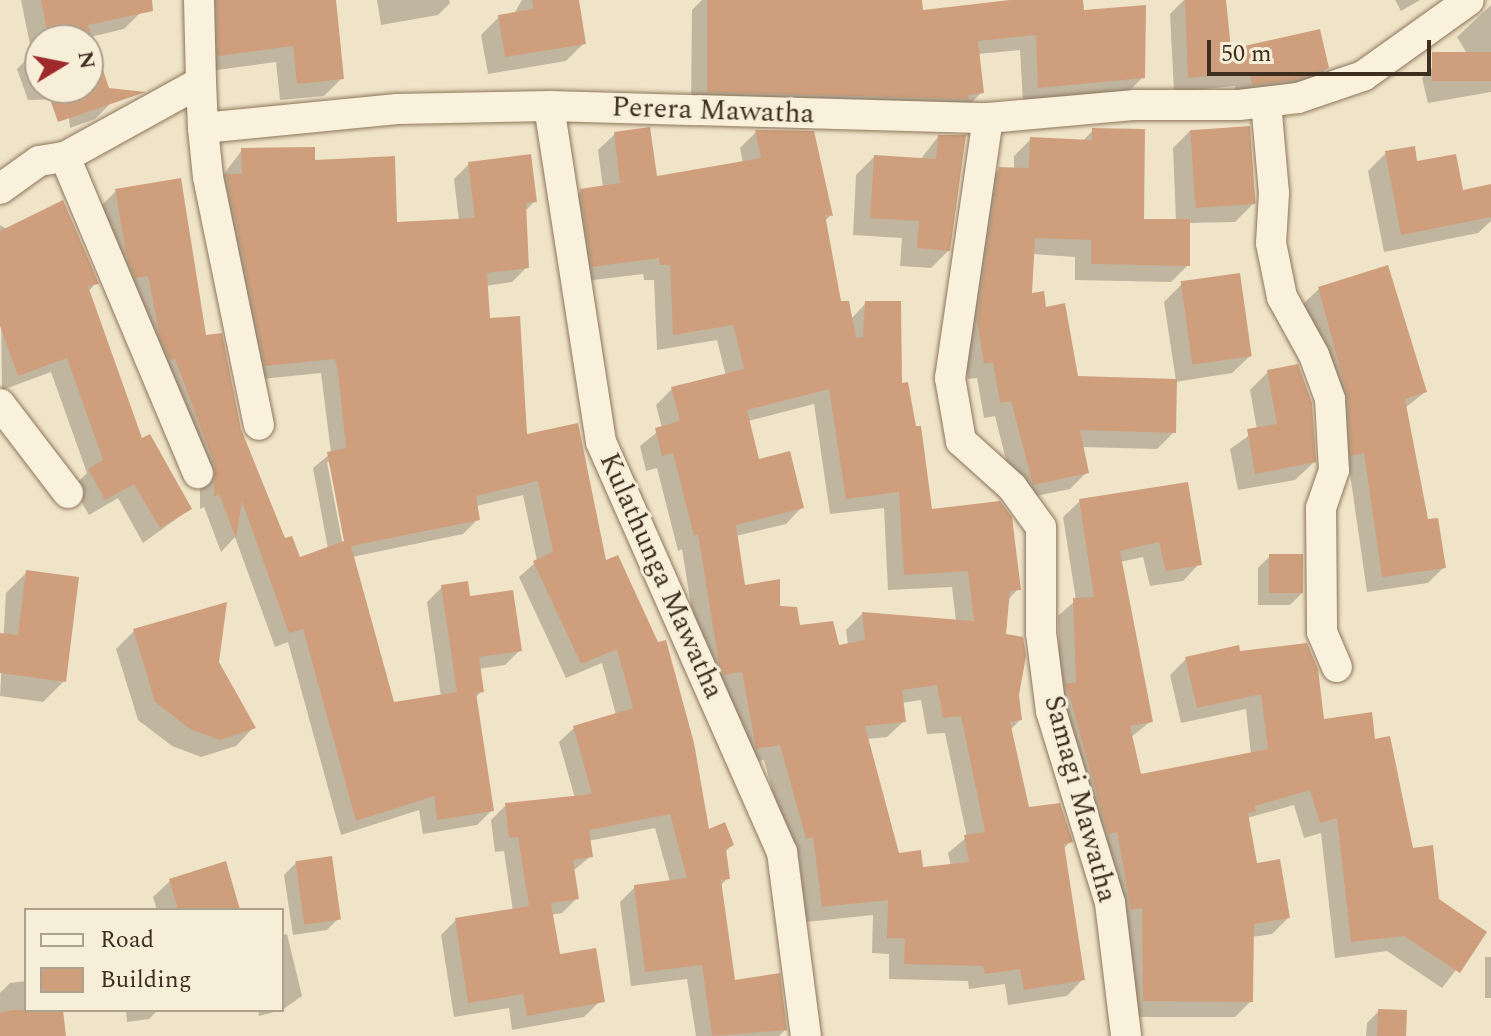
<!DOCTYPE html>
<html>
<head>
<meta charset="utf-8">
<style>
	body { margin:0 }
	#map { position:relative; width:1491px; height:1036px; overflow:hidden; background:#f0e4c8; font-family:Spectral,serif }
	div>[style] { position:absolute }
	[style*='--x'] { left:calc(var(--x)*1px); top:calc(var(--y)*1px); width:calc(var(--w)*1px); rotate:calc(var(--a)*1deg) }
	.shadow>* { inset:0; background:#0003; transform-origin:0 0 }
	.building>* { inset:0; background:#cf9f7d; transform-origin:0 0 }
	.roads { filter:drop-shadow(0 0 2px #8d765c) drop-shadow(0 0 2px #8d765c) }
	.minor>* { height:30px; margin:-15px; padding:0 15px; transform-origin:15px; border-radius:15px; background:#faf1dc }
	span { translate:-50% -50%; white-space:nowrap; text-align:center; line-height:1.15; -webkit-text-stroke:6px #f7eed8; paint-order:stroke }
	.street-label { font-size:28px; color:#3d2e20 }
	.legend { position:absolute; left:24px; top:908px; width:260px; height:104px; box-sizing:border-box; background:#f7eed8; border:2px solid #ada18e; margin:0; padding:10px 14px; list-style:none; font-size:24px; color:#3d2e20 }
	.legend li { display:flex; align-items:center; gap:16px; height:40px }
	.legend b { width:40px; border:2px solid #ada18e }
	.north { position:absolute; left:24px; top:24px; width:80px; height:80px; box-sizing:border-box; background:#f7eed8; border:2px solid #ada18e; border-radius:50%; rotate:80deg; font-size:22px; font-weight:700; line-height:32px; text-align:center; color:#3d2e20 }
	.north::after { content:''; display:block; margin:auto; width:28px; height:36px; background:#9e2a2b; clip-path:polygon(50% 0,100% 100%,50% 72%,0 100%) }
	.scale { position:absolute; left:1207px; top:40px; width:224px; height:36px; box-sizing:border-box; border:4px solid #3d2e20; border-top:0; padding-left:10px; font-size:24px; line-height:28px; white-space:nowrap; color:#3d2e20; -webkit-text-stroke:6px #f7eed8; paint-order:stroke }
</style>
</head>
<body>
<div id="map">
	<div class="shadow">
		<i style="clip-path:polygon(evenodd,21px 0,139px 0,141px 12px,124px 29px,90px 37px,112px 102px,95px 119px,70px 128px,67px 99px,28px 100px,17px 69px,32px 54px,21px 0,40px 40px,88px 40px,88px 88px,40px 88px,40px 40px)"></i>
		<i style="clip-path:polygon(203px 0,334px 0,341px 79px,324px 96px,280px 100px,276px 62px,202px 72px)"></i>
		<i style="clip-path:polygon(377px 0,449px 0,450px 3px,438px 15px,381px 25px)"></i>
		<i style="clip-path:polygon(522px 0,577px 0,584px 43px,566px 61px,488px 74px,481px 35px,499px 17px,514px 14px)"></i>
		<i style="clip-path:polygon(702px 0,920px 0,922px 12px,1028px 0,1081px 0,1082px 12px,1143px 77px,1127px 93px,1023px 103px,1020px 50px,978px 54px,982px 92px,966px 108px,691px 108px,692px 10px)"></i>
		<i style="clip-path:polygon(1184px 0,1224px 0,1229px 52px,1327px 68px,1312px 83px,1237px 99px,1235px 86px,1174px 92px,1170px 14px)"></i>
		<i style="clip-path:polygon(1395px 0,1420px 0,1401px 11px)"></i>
		<i style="clip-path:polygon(1491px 5px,1491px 92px,1428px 103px,1422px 78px,1434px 66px,1470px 59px,1457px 37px)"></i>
		<i style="clip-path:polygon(1093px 130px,1142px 221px,1176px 221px,1173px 148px,1191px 130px,1253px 204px,1235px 222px,1188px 223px,1188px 265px,1171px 282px,1075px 280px,1075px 257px,1032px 254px,1030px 296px,1045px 309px,1076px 378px,1176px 381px,1164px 302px,1182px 284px,1250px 356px,1232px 373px,1175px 382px,1174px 432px,1157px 449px,1082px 447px,1087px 472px,1070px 489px,1016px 500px,995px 416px,984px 418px,977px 378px,968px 379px,961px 339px,983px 186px,1000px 169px,1014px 169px,1014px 156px,1031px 139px,1082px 142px)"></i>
		<i style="clip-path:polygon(evenodd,756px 132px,831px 215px,824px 222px,839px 303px,851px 319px,866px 303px,900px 385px,930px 511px,1018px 589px,1007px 601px,1004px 635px,1020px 720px,1010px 730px,1028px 810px,1070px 842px,1063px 849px,1083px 979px,1067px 996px,1008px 1005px,1005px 984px,969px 989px,968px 981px,889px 979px,889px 954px,872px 953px,873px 915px,806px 922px,798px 852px,790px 854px,764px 760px,740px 764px,726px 687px,707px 690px,703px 681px,682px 549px,678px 551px,657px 468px,646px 471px,640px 446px,662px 428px,656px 405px,672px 389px,726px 376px,717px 340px,657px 350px,654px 280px,644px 280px,643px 274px,576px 282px,565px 207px,581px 191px,603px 188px,598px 150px,615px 134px,655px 178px,743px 163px,740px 148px,756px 132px,814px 404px,830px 514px,884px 508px,888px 590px,952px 587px,956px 621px,862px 614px,846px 630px,848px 645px,838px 647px,798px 628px,744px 587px,736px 536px,786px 524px,802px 507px,758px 461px,748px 421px,814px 404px,756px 132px,921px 700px,927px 734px,945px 733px,967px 837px,948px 853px,951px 866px,921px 869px,898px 855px,867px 739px,887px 737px,904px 721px,902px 703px,921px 700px)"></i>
		<i style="clip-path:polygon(938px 137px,949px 250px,931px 268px,900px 266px,902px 238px,853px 235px,856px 175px,874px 157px,920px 160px)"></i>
		<i style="clip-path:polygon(evenodd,242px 150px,313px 162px,395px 224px,459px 221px,454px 179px,469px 164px,535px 201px,524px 212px,527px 267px,512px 282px,486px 286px,488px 320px,525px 436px,605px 563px,707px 831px,732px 845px,724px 853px,728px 878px,720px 886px,733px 982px,785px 1030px,779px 1036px,696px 1036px,687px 979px,631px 986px,620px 902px,635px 887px,670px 882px,655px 828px,588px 841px,591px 856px,573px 871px,577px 898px,562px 913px,551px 915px,558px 956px,599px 1002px,584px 1017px,512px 1030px,509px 1008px,454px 1017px,441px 935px,456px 920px,513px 911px,504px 851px,495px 852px,491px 820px,506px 805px,575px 798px,559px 742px,574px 728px,616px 715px,602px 663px,566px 678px,519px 577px,537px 561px,523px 495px,476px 506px,478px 519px,463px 534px,352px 557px,392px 704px,441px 697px,427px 602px,442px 587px,468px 598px,520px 650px,505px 665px,478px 669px,482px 691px,475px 698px,492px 810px,477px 825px,423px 834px,419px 810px,341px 835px,288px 642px,275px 647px,235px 537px,221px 552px,204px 507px,200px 509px,200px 482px,101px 206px,116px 191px,204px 337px,284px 541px,298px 560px,328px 549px,313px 468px,331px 453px,321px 373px,251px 380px,212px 190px,242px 150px,327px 462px,331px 462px,348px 550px,344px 551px,327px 462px)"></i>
		<i style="clip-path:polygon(1386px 153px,1416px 163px,1462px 192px,1491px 187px,1491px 221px,1478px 233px,1384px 252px,1368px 171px)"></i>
		<i style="clip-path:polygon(0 225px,96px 283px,88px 292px,140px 441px,190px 509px,143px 543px,118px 498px,89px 515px,73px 487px,87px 473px,51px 372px,2px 390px)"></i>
		<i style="clip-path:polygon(1319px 289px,1425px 392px,1405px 408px,1426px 522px,1444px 567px,1428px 583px,1367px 592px,1349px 467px,1336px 470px,1333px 414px,1303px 304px)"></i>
		<i style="clip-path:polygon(1268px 372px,1314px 462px,1295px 480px,1238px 490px,1230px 449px,1257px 430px,1250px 390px)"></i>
		<i style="clip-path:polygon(1187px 484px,1199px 564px,1183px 581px,1150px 586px,1143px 557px,1120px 562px,1151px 721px,1130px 738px,1139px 776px,1251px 754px,1246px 709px,1181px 723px,1170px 675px,1186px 659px,1239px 653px,1322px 721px,1374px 741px,1411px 850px,1437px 900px,1485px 932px,1442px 988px,1387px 951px,1335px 958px,1321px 833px,1304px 838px,1294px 805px,1247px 818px,1255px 865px,1288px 918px,1272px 934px,1252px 937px,1251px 1001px,1235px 1017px,1128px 1017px,1060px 692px,1058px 616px,1076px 600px,1063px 517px,1080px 501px)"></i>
		<i style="clip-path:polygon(1270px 556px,1302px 593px,1290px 605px,1258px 605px,1258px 568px)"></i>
		<i style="clip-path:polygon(27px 572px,64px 681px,43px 702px,0 696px,6px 593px)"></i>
		<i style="clip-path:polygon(134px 631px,216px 662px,253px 728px,236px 746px,201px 757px,172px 746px,138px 720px,116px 649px)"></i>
		<i style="clip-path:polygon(296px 863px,339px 918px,327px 930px,293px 935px,284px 875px)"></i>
		<i style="clip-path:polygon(170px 881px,238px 910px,157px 910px,153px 897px)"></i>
		<i style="clip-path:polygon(287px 934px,302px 996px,282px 1010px,282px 935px)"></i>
		<i style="left:1491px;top:957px;width:41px;height:6px;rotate:90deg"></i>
		<i style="clip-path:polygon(26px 981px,26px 1010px,61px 1010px,64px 1036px,0 1036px,0 993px,10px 983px)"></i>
		<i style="clip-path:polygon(126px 1010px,158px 1010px,149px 1019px,127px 1022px)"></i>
		<i style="clip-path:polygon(258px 1010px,282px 1010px,259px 1016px)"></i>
		<i style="clip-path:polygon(1379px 1011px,1403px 1036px,1366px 1036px,1367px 1023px)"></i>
	</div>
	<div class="building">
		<i style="clip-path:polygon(41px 0,152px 0,153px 11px,88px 25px,109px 88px,146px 92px,58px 122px,46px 88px,88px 88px,88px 40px,49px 40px)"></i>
		<i style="clip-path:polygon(217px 0,336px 0,344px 79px,297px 84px,293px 46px,218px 56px)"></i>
		<i style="clip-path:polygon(532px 0,579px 0,586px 44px,505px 57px,498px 15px,533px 9px)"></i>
		<i style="clip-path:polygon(707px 0,922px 0,923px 10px,1010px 0,1083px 0,1084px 10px,1146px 5px,1145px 78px,1038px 88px,1036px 35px,978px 41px,984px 93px,968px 95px,968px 99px,707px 92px)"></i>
		<i style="clip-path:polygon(1185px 0,1226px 0,1231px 49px,1320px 29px,1329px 68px,1294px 80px,1252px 85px,1249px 72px,1188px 78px)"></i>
		<i style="left:1491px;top:52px;width:29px;height:59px;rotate:90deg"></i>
		<i style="left:1250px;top:126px;width:78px;height:60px;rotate:86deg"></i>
		<i style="clip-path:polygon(evenodd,650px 127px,657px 176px,761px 158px,755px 130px,814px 131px,833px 216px,825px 215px,841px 301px,849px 301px,856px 338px,863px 337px,865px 301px,901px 301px,902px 383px,908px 382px,916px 426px,921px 426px,932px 509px,1000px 501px,1012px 517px,1021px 590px,1010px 591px,1006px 634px,1023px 637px,1026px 656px,1019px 695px,1022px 720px,1010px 722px,1029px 807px,1060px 803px,1073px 842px,1064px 844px,1085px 980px,1024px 990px,1020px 969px,985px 974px,983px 966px,904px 964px,905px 938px,887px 938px,888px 900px,822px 907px,813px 837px,806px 839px,780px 745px,756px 749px,742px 672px,724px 675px,719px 664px,698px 534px,694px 536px,673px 453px,662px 456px,655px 428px,680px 421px,671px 387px,744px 369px,733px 325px,673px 335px,670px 265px,660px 265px,659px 258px,592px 267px,580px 189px,620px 183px,614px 132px,650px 127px,829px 389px,846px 499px,899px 492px,904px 575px,968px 571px,974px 621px,862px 612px,865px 640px,839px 645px,833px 621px,800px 625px,797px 607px,780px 606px,780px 579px,745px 585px,736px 525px,804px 508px,790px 451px,759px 459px,747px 410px,829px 389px,650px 127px,937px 685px,943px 718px,961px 716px,985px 832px,964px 835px,969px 862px,923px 867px,921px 850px,899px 853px,865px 726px,906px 722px,902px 690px,937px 685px)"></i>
		<i style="clip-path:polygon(1092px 128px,1145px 129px,1144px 219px,1190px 219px,1190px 266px,1091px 264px,1091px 240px,1035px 238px,1032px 293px,1044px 291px,1046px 307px,1065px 303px,1078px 376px,1177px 379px,1176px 433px,1080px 430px,1089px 473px,1033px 485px,1011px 401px,1000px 403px,993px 362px,984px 364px,977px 321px,999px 167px,1029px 168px,1030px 137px,1092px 140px)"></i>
		<i style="clip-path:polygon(938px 135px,966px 135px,950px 251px,917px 248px,919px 221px,870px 218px,874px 155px,936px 159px)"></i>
		<i style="clip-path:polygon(1415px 146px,1417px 161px,1456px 154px,1463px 190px,1491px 184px,1491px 217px,1401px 235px,1385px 151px)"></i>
		<i style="clip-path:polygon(315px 147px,315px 160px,395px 156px,397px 222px,475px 218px,468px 162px,531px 154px,537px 202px,526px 203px,529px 268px,487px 273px,490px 318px,520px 316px,527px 434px,578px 423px,606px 560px,618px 555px,658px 642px,666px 640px,694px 743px,709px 829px,725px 822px,734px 845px,726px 849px,730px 879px,721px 880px,735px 980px,780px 973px,787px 1030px,712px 1036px,702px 965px,645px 972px,634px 885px,687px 878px,670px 814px,589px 830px,593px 857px,573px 860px,579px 899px,551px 903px,560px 954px,596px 948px,605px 1002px,527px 1016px,523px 994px,468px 1003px,455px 918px,529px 906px,518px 837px,509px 838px,505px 803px,592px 794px,573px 726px,633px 708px,617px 649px,581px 664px,533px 561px,553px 552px,538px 481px,476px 496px,480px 520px,351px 546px,394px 702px,457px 692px,441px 585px,468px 581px,470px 596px,513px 590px,522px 651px,479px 657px,484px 692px,476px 693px,494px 811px,437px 820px,434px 796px,356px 821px,303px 629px,289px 633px,242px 501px,236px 539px,219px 494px,214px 497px,215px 466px,175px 359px,170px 360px,160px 337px,148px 276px,135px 278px,126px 254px,115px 189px,181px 178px,206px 335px,222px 333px,241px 429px,285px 538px,292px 536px,300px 557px,344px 541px,327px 452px,346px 448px,338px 372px,335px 359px,265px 366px,226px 174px,242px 174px,241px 148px)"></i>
		<i style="clip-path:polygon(63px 200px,99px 284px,88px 286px,142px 438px,150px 434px,192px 509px,160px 528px,134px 484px,105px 500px,88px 469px,103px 460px,67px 358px,18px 376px,0 326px,0 231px)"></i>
		<i style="clip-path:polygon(1388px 265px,1427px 392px,1405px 399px,1428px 519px,1438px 518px,1446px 568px,1382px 577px,1364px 453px,1351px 456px,1348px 398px,1318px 287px)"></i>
		<i style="left:1240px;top:273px;width:84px;height:60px;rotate:82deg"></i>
		<i style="clip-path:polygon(1298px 364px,1312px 403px,1316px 462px,1255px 474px,1247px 429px,1277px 424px,1267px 370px)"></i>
		<i style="clip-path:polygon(1188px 482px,1202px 565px,1166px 571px,1159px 542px,1120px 551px,1153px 722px,1130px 726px,1141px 774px,1268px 749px,1261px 694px,1197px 708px,1185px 657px,1239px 645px,1240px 651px,1307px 643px,1318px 669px,1324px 719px,1372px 712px,1375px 739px,1390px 736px,1413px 848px,1433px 845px,1439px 899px,1487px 932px,1460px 973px,1404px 936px,1351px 942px,1337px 818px,1320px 823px,1310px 790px,1255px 806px,1256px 812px,1248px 813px,1257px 863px,1280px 859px,1290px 918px,1254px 924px,1253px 1002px,1143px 1001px,1142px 908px,1131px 910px,1117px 832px,1108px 834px,1066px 684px,1076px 682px,1073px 598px,1094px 597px,1079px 499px)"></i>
		<i style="left:1269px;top:554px;width:34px;height:39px"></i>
		<i style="clip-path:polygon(26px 570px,79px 577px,66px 682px,0 673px,0 633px,18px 635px)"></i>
		<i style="clip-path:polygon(227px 602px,219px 662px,256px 728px,220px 740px,190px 729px,155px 702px,133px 629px)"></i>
		<i style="left:332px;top:856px;width:64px;height:37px;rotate:82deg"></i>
		<i style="clip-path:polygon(226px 861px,240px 910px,178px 910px,169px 879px)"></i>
		<i style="left:1378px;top:1009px;width:29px;height:27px;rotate:2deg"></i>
		<i style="clip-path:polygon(13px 1010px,63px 1010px,66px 1036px,0 1036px,0 1013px)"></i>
	</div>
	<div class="roads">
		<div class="minor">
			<i style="--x:199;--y:0;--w:82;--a:88.6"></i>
			<i style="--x:1266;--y:102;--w:91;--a:85"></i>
			<i style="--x:1274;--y:193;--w:50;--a:93.4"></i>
			<i style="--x:1271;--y:243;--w:55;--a:78.5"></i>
			<i style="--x:1282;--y:297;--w:66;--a:61.1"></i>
			<i style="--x:1314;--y:355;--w:47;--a:70"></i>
			<i style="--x:1330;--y:399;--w:71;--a:86.8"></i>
			<i style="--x:1334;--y:470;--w:40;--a:108.9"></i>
			<i style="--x:1321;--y:508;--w:124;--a:89.5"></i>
			<i style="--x:1322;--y:632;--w:38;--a:67"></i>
			<i style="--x:549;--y:106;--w:340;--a:81.2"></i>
			<i style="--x:601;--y:442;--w:448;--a:66.2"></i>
			<i style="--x:782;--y:852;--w:186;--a:82.6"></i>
			<i style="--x:988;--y:118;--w:263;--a:98.3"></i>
			<i style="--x:950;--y:378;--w:64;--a:80.1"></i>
			<i style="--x:961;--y:441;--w:69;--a:42"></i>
			<i style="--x:1012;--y:487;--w:49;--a:54.1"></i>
			<i style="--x:1041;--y:527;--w:106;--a:90"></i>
			<i style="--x:1041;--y:633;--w:79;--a:82.7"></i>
			<i style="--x:1051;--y:711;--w:201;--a:72.9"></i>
			<i style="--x:1110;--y:903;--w:134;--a:83.1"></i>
			<i style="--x:203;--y:128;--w:49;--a:84.2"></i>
			<i style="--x:208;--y:177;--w:253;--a:78.4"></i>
			<i style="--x:65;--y:157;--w:343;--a:67.2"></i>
			<i style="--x:0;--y:189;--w:48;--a:-35.7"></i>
			<i style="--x:39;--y:161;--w:26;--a:-9"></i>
			<i style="--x:65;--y:157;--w:155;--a:-28.9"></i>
			<i style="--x:201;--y:82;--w:46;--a:87.5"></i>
			<i style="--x:203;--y:128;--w:195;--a:-5.6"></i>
			<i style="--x:397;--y:109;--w:152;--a:-1.1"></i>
			<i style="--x:549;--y:106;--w:439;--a:1.6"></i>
			<i style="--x:988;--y:118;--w:148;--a:-5.1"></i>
			<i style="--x:1135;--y:105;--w:104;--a:0"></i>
			<i style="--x:1239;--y:105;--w:59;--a:-6.8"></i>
			<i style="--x:1298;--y:98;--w:69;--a:-18.7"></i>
			<i style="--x:1363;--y:76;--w:130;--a:-35.6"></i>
			<i style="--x:0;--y:404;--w:112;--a:52.6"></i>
		</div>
	</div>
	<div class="street-label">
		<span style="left:713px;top:111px;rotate:2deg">Perera Mawatha</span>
		<span style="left:661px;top:576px;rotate:66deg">Kulathunga Mawatha</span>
		<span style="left:1080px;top:799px;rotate:75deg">Samagi Mawatha</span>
	</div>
	<ul class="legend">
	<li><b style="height:10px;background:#faf1dc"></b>Road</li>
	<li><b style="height:22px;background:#cf9f7d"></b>Building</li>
	</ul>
	<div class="north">N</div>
	<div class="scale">50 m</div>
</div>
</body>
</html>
